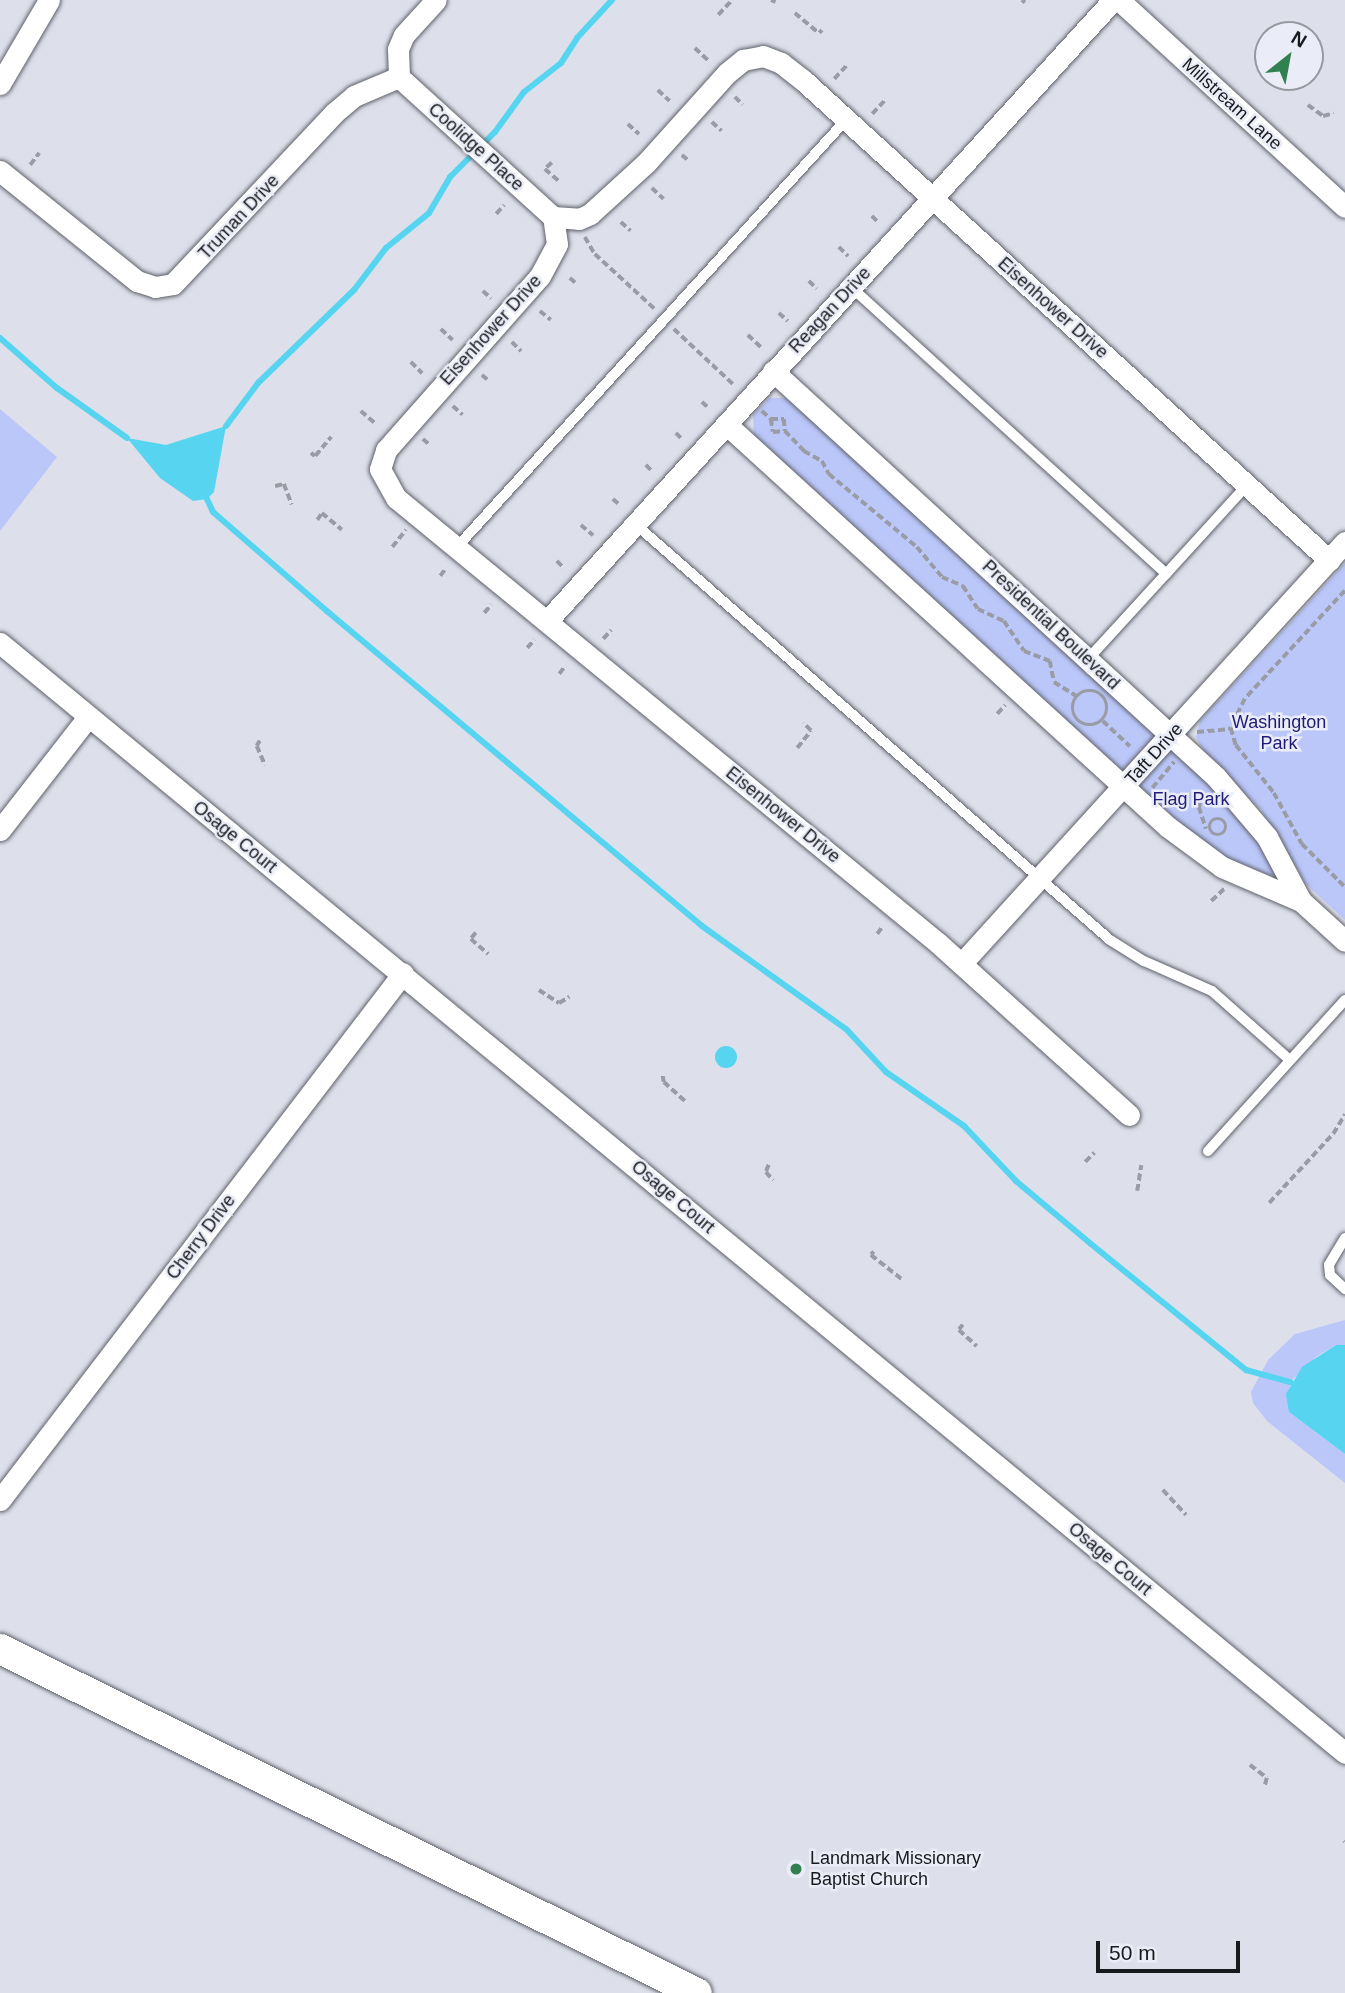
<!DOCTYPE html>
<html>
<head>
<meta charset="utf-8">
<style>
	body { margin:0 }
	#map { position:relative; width:1345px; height:1993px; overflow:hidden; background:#dde0eb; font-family:Helvetica,sans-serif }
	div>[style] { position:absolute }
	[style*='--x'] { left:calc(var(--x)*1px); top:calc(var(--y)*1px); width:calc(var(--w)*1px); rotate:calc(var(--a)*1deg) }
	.green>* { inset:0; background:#bbc7f9 }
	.water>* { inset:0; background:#56d4f0 }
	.round { border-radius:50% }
	.stream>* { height:6px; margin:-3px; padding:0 3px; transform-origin:3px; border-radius:3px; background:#56d4f0 }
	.path>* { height:3.5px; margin-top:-1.75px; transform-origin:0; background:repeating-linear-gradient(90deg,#999ca4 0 7px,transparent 0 10.5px) }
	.path>.ring { margin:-1.75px; padding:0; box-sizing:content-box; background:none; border:3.5px solid #999ca4; border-radius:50% }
	.roads { filter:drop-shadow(0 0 2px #5e6069) drop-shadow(0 0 2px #5e6069) }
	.service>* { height:10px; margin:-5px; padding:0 5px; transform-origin:5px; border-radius:5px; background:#fff }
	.minor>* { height:21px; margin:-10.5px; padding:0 10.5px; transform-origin:10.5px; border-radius:10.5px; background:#fff }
	.secondary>* { height:30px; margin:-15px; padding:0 15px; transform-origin:15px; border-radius:15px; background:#fff }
	.dots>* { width:19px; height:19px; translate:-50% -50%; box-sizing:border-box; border:4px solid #eaedf8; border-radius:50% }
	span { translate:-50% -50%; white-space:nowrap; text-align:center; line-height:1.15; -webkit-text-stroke:5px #eaedf8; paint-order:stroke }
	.street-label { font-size:18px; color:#191a1d }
	.park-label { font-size:18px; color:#1e1c76 }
	.poi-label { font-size:18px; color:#191a1d }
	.left { translate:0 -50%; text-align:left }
	.north { position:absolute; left:1254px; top:21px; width:70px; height:70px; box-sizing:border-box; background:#eaedf8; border:2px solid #9699a0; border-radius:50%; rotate:31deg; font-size:19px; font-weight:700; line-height:28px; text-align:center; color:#191a1d }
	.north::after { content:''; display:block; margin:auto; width:24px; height:32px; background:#308050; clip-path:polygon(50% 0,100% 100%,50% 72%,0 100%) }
	.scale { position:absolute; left:1096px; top:1941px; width:144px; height:32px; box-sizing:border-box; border:4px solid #191a1d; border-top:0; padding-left:9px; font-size:21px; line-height:24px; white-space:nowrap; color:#191a1d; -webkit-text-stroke:5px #eaedf8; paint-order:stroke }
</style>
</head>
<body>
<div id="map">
	<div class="green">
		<i style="clip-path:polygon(769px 398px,787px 398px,1210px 780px,1261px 841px,1275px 877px,1227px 859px,1197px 839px,754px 435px,753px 415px)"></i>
		<i style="clip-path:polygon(0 409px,57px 457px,0 531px)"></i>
		<i style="clip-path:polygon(1345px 563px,1345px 920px,1306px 884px,1261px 810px,1203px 750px,1196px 737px,1200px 721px)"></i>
		<i style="clip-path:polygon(1345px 1320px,1345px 1345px,1336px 1345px,1317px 1356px,1290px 1382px,1289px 1412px,1345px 1454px,1345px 1483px,1267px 1421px,1253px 1403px,1251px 1392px,1268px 1360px,1295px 1334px)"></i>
	</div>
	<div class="water">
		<i style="clip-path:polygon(226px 426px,214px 492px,207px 499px,193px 501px,160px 478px,127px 438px,166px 445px)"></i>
		<i class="round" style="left:715px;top:1046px;width:22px;height:22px"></i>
		<i style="clip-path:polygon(1336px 1345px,1345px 1345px,1345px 1454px,1289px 1412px,1286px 1394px,1302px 1367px)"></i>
	</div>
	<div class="stream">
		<i style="--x:0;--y:338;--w:76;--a:41.3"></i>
		<i style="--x:57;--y:388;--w:86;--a:35.5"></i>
		<i style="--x:226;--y:426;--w:54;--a:-53.3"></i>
		<i style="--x:258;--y:383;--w:134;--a:-44.1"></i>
		<i style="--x:354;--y:290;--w:53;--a:-52.7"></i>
		<i style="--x:386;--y:248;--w:55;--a:-39.1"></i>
		<i style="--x:429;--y:213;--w:42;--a:-59.7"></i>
		<i style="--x:450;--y:177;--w:64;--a:-45"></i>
		<i style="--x:495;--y:132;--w:49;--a:-54.1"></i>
		<i style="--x:524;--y:92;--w:47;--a:-38.1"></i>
		<i style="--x:561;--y:63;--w:30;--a:-57"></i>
		<i style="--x:577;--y:38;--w:52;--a:-47.4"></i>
		<i style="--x:207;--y:499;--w:14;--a:65"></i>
		<i style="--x:213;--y:512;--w:152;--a:41"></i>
		<i style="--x:328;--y:612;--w:488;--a:40"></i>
		<i style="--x:702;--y:926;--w:178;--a:35.6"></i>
		<i style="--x:847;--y:1030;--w:57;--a:47.1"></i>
		<i style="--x:886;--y:1072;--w:95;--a:34.7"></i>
		<i style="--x:964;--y:1126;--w:76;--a:46.6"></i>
		<i style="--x:1016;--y:1181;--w:98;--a:40"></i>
		<i style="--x:1091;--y:1244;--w:200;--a:39.1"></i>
		<i style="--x:1246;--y:1370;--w:46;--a:15.3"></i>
	</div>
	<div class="path">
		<i style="--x:771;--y:0;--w:5;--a:22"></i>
		<i style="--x:1022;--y:3;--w:4;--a:-56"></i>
		<i style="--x:795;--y:13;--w:31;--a:40"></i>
		<i style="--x:819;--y:33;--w:4;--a:-45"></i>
		<i style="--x:718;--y:15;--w:21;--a:-47"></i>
		<i style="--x:695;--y:48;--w:18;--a:43"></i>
		<i style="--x:1264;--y:48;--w:8;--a:113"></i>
		<i style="--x:1261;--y:55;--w:16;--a:63"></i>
		<i style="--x:834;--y:79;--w:18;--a:-47"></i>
		<i style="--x:658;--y:90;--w:16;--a:43"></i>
		<i style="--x:735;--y:97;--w:11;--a:45"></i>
		<i style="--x:1308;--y:105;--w:19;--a:36"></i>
		<i style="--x:1323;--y:116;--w:11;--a:-15"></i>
		<i style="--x:872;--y:114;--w:18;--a:-47"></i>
		<i style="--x:712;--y:122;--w:13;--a:42"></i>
		<i style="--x:628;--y:124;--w:15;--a:42"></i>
		<i style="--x:682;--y:155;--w:8;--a:40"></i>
		<i style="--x:552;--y:163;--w:9;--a:139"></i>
		<i style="--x:545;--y:169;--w:20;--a:41"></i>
		<i style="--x:30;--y:165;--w:15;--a:-53"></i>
		<i style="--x:652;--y:188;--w:16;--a:43"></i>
		<i style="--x:496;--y:214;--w:12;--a:-48"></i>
		<i style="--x:872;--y:216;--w:8;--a:45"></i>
		<i style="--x:621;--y:222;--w:13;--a:42"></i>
		<i style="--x:585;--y:237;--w:20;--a:60"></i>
		<i style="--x:595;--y:254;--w:83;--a:42.6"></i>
		<i style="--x:839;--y:247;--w:13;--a:45"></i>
		<i style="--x:570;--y:278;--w:9;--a:41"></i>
		<i style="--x:809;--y:281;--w:11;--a:45"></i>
		<i style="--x:483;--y:291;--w:11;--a:41"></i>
		<i style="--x:540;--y:311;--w:14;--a:39"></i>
		<i style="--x:779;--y:313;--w:12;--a:42"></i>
		<i style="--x:441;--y:329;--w:16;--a:43"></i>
		<i style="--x:674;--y:329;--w:82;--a:43"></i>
		<i style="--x:748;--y:335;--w:21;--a:43"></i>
		<i style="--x:512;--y:342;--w:13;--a:45"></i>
		<i style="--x:411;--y:362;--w:16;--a:45"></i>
		<i style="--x:482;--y:375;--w:8;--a:40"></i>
		<i style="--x:702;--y:402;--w:9;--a:41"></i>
		<i style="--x:453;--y:406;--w:13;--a:42"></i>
		<i style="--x:361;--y:411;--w:20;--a:41"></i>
		<i style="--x:762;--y:411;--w:12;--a:42"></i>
		<i style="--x:771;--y:419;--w:13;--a:0"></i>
		<i style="--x:784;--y:419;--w:12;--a:85"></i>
		<i style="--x:785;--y:431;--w:28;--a:46"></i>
		<i style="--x:804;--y:451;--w:21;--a:29"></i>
		<i style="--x:822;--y:461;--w:15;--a:62"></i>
		<i style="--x:829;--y:474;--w:114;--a:39.7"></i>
		<i style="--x:917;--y:547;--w:39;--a:50"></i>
		<i style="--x:942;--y:577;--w:23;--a:23"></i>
		<i style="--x:963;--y:586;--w:27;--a:57"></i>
		<i style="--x:978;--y:609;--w:29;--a:25"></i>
		<i style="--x:1004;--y:621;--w:36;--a:56"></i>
		<i style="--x:1024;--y:651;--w:28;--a:21"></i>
		<i style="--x:1050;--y:661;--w:21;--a:79"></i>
		<i style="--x:1054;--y:682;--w:26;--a:32"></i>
		<i style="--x:771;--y:419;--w:13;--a:81"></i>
		<i style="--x:773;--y:432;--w:12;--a:-5"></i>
		<i style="--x:676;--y:433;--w:7;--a:45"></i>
		<i style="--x:423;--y:439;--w:9;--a:41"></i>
		<i style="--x:311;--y:453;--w:5;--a:37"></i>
		<i style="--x:315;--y:456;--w:25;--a:-50"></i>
		<i style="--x:646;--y:465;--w:8;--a:45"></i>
		<i style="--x:275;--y:486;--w:9;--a:-13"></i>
		<i style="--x:284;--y:484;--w:22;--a:69"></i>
		<i style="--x:613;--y:499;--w:9;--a:41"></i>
		<i style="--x:317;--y:520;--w:9;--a:-54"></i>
		<i style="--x:322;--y:513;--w:26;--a:40"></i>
		<i style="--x:581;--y:525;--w:16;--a:40"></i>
		<i style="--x:392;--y:547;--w:22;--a:-51"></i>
		<i style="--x:557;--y:561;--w:8;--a:45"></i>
		<i style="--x:440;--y:576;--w:10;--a:-53"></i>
		<i style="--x:1345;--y:591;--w:147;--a:132.8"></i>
		<i style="--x:1245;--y:699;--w:32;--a:116"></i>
		<i style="--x:1231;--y:728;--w:18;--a:74"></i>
		<i style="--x:1236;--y:745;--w:61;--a:51.6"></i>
		<i style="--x:1274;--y:793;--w:58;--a:61.2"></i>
		<i style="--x:1302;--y:844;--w:61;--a:45"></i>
		<i style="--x:484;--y:613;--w:11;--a:-49"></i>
		<i style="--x:603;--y:639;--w:12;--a:-48"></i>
		<i style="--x:527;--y:648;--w:11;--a:-49"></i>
		<i style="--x:559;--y:674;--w:10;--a:-53"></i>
		<i class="ring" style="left:1073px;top:691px;width:30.5px;height:30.5px"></i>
		<i style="--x:997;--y:714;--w:12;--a:-48"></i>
		<i style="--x:1103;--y:721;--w:37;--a:43"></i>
		<i style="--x:1197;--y:732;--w:34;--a:-5"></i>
		<i style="--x:260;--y:741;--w:6;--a:121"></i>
		<i style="--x:257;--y:746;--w:21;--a:67"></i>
		<i style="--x:797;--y:748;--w:22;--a:-51"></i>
		<i style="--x:811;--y:731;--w:11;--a:-135"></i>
		<i style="--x:1152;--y:788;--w:34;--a:-50"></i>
		<i style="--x:1203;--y:793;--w:15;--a:106"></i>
		<i style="--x:1199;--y:807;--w:23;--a:72"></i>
		<i class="ring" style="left:1210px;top:819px;width:12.5px;height:12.5px"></i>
		<i style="--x:1211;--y:901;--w:19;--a:-43"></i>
		<i style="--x:476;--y:933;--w:8;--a:130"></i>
		<i style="--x:471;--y:939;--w:23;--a:41"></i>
		<i style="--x:877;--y:934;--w:9;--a:-54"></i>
		<i style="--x:539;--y:990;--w:24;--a:33"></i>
		<i style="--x:559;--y:1003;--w:12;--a:-31"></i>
		<i style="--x:663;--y:1076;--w:6;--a:81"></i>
		<i style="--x:664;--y:1082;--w:31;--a:42"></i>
		<i style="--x:1085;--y:1162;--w:13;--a:-45"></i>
		<i style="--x:769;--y:1165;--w:8;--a:113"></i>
		<i style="--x:766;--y:1172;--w:11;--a:49"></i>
		<i style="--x:1137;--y:1191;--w:26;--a:-81"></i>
		<i style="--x:1269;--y:1203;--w:94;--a:-47.2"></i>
		<i style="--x:1333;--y:1134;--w:23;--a:-59"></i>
		<i style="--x:874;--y:1252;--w:4;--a:135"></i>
		<i style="--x:871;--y:1255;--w:39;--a:38"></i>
		<i style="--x:963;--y:1325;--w:6;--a:129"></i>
		<i style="--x:959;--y:1330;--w:24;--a:42"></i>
		<i style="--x:1163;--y:1490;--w:34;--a:47"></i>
		<i style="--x:1250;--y:1765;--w:21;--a:37"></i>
		<i style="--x:1267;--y:1778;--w:8;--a:104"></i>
		<i style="--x:1344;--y:1841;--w:1;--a:45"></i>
	</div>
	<div class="roads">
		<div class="service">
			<i style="--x:851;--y:287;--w:426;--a:42.3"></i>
			<i style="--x:1166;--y:574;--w:120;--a:-47.7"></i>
			<i style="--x:634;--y:523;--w:633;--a:41.22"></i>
			<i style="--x:1110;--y:940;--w:40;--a:32"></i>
			<i style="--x:1144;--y:961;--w:74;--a:23.8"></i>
			<i style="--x:1212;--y:991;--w:104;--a:41.5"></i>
			<i style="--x:457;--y:547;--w:578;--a:-47.67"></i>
			<i style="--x:1088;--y:659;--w:115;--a:-47.5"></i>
			<i style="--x:1208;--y:1151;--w:204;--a:-47.8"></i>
			<i style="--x:1345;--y:1238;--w:31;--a:121"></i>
			<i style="--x:1329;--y:1265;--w:10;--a:84"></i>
			<i style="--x:1330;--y:1275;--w:21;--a:43"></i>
		</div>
		<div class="minor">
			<i style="--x:1119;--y:0;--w:306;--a:42.5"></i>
			<i style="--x:399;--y:77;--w:208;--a:42.3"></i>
			<i style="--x:0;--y:84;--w:97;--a:-59.7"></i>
			<i style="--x:0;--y:171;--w:176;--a:38.8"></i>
			<i style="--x:137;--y:281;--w:19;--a:18"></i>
			<i style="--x:155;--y:287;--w:18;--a:-9"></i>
			<i style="--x:173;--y:284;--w:235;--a:-46.7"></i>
			<i style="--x:334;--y:113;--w:26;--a:-40"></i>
			<i style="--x:354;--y:96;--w:49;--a:-22.9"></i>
			<i style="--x:399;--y:77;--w:28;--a:-92"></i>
			<i style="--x:398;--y:49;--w:15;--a:-67"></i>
			<i style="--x:404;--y:35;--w:47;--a:-47.6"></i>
			<i style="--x:773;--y:371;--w:601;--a:42.5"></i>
			<i style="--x:1216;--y:777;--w:79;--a:49.6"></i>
			<i style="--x:1267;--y:837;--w:72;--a:62"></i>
			<i style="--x:1301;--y:901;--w:59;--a:42.3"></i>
			<i style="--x:726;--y:424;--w:598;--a:42.36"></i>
			<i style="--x:1168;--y:827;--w:67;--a:36.5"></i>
			<i style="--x:1222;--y:867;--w:86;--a:23.3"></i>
			<i style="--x:547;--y:621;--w:840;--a:-47.65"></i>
			<i style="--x:0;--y:643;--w:1744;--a:39.53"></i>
			<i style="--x:0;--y:830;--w:143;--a:-52.1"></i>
			<i style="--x:962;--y:963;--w:569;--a:-47.71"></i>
			<i style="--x:1129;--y:1115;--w:257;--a:-138"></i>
			<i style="--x:938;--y:943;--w:701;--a:-140.61"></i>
			<i style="--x:396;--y:498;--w:33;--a:-119"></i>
			<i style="--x:380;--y:469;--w:20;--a:-72"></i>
			<i style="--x:386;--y:450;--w:232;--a:-48.5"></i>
			<i style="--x:540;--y:276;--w:36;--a:-62"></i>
			<i style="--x:557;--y:244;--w:27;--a:-98"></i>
			<i style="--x:553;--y:217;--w:26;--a:4"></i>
			<i style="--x:579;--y:219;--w:12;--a:-24"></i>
			<i style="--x:590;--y:214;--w:76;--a:-42.3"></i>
			<i style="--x:646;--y:163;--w:121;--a:-48"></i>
			<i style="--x:727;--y:73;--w:21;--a:-39"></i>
			<i style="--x:743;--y:60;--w:20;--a:-11"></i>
			<i style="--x:763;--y:56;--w:19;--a:21"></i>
			<i style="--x:781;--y:63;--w:29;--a:38"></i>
			<i style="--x:804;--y:81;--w:711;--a:42.38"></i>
			<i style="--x:0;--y:1500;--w:663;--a:-52.59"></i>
		</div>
		<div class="secondary">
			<i style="--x:0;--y:1649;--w:777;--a:26.27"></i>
		</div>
	</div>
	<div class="dots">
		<i style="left:796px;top:1869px;background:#308050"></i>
	</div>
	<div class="street-label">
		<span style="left:1232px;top:104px;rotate:42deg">Millstream Lane</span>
		<span style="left:476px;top:147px;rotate:42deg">Coolidge Place</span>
		<span style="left:239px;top:217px;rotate:-47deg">Truman Drive</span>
		<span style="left:1053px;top:308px;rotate:42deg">Eisenhower Drive</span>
		<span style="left:830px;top:310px;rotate:-47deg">Reagan Drive</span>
		<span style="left:491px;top:330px;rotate:-48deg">Eisenhower Drive</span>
		<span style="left:1051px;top:625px;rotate:43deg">Presidential Boulevard</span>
		<span style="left:1154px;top:754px;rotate:-48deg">Taft Drive</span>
		<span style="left:783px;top:815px;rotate:39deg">Eisenhower Drive</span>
		<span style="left:235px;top:837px;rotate:39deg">Osage Court</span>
		<span style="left:673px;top:1197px;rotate:40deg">Osage Court</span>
		<span style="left:201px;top:1237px;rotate:-53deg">Cherry Drive</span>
		<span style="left:1110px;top:1559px;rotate:40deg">Osage Court</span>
	</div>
	<div class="park-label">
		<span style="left:1279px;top:733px">Washington<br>Park</span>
		<span style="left:1191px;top:799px">Flag Park</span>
	</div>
	<div class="poi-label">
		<span class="left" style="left:810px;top:1869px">Landmark Missionary<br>Baptist Church</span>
	</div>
	<div class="north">N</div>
	<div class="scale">50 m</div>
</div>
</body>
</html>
